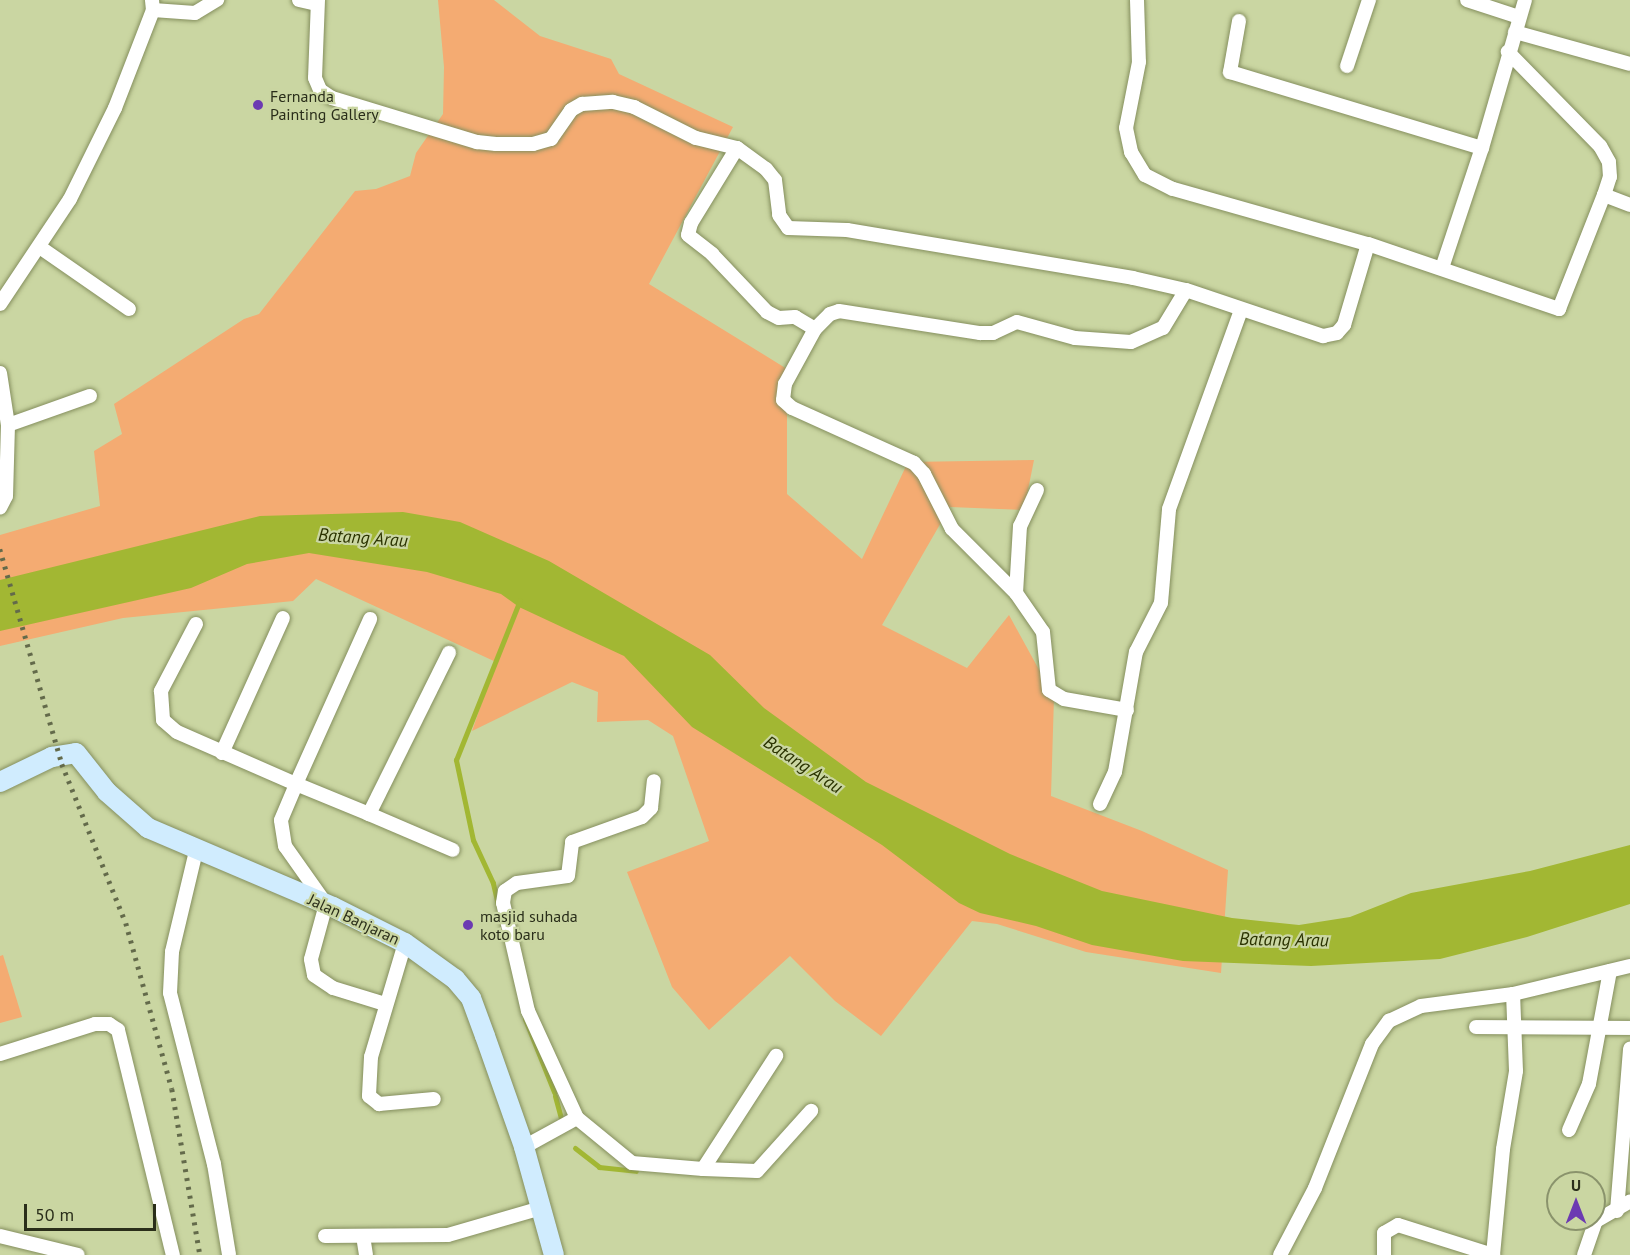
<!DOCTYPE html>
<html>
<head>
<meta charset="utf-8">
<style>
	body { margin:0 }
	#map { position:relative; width:1630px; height:1255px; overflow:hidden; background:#cad6a2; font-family:"PT Sans",sans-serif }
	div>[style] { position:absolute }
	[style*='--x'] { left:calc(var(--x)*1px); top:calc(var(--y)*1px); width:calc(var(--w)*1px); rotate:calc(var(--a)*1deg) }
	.green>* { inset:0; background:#f4ab72 }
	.water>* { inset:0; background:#a2b733 }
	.stream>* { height:5px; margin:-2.5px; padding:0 2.5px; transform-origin:2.5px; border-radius:2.5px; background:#a2b733 }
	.roads { filter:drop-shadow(0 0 2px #858f5e) drop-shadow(0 0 2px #858f5e) }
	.street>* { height:14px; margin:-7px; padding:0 7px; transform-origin:7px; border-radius:7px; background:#fff }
	.secondary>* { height:20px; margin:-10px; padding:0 10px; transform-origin:10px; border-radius:10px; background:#d0ecfe }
	.rail>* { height:4.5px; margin-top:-2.25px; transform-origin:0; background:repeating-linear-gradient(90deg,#636a4a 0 3px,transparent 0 9px) }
	.dots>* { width:16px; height:16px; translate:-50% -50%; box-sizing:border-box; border:3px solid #cad6a2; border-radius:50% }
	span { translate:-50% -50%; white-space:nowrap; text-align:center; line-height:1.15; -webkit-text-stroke:4.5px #cad6a2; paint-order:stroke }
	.poi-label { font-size:16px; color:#2a2e1a }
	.left { translate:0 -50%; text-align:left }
	.street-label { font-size:16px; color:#2a2e1a }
	.water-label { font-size:18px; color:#2b3300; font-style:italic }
	.north { position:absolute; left:1546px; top:1171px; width:60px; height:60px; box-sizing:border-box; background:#cad6a2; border:2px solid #8a936c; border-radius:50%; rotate:0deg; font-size:16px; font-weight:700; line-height:24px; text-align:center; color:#2a2e1a }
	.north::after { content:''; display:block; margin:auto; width:21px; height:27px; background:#6c3ab2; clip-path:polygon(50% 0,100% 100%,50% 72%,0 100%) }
	.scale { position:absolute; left:24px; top:1204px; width:132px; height:27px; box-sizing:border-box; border:3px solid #2a2e1a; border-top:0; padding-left:8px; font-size:18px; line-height:21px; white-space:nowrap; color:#2a2e1a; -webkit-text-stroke:4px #cad6a2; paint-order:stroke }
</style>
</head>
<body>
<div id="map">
	<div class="green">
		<i style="clip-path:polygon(438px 0,494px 0,540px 36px,611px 59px,619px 74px,733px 127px,649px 284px,787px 369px,787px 494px,862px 559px,908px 462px,1034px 460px,1024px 510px,950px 507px,882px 625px,967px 668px,1009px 615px,1054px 697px,1051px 796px,1142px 831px,1228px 870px,1221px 973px,1086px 952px,997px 924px,972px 921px,881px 1036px,835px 1001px,790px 956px,709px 1030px,672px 987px,627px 872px,709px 841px,673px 736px,648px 720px,597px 722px,598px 692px,572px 682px,472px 731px,496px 662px,316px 579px,293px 601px,123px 618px,0 646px,0 535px,100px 506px,94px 451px,122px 434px,114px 404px,244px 319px,259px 314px,355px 191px,376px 189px,410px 176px,416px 153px,443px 114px,444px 67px)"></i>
		<i style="clip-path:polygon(3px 955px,22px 1017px,0 1023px,0 956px)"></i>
	</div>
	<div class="water">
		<i style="clip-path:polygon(403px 512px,460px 522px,549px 561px,710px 655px,764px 708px,866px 782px,1010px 854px,1102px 891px,1232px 918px,1299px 925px,1350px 917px,1411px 893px,1530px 871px,1630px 845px,1630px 904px,1527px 937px,1440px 959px,1311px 966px,1183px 961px,1092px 945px,1036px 926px,980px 913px,959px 903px,882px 845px,692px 727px,624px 656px,519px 607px,501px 594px,427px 572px,309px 553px,247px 564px,191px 588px,0 631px,0 580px,260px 516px)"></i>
	</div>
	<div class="stream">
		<i style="--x:498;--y:905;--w:23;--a:-103"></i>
		<i style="--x:493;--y:883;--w:47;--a:-114.9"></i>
		<i style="--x:473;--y:840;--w:82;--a:-102"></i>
		<i style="--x:456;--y:760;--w:172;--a:-68.2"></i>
		<i style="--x:525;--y:1019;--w:79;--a:68.3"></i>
		<i style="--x:555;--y:1096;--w:23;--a:75"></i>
		<i style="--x:575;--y:1148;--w:31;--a:38"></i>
		<i style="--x:599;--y:1167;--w:37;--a:6"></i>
	</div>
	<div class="roads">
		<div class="street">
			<i style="--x:299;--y:0;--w:18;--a:13"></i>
			<i style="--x:318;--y:0;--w:78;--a:92.2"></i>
			<i style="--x:315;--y:78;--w:13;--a:67"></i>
			<i style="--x:320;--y:90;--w:14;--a:34"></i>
			<i style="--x:332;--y:98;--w:152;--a:16.9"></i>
			<i style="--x:477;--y:142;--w:19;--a:6"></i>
			<i style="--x:496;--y:144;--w:37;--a:0"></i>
			<i style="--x:533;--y:144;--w:19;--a:-16"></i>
			<i style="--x:551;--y:139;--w:35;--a:-55"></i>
			<i style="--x:571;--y:110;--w:13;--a:-29"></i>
			<i style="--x:582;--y:104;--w:31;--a:-4"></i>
			<i style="--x:613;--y:102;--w:22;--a:13"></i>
			<i style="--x:634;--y:107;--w:69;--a:26.6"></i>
			<i style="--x:696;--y:138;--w:42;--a:13.7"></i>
			<i style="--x:737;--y:148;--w:36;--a:36"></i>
			<i style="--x:766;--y:169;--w:14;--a:51"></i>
			<i style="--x:775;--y:180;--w:35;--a:83"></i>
			<i style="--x:779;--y:215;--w:16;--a:55"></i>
			<i style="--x:788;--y:228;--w:59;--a:1.9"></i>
			<i style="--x:847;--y:230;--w:290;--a:9.5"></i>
			<i style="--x:1133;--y:278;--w:54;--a:12.8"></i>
			<i style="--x:1186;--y:290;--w:145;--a:18.6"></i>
			<i style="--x:1323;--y:336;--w:14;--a:-12"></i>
			<i style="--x:1337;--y:333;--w:11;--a:-49"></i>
			<i style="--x:1344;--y:325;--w:84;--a:-73.5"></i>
			<i style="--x:1137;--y:0;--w:62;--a:88.2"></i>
			<i style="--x:1139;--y:62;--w:67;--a:101.1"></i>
			<i style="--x:1126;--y:128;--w:25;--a:78"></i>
			<i style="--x:1131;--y:152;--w:27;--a:59"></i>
			<i style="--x:1145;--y:175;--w:31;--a:27"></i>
			<i style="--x:1173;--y:189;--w:203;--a:15.8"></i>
			<i style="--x:1368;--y:244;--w:202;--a:18.8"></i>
			<i style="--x:1559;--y:309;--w:123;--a:-68.5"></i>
			<i style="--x:1604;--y:195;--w:19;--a:-72"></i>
			<i style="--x:1610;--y:177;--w:15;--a:-94"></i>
			<i style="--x:1609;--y:162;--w:18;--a:-119"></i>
			<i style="--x:1600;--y:146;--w:132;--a:-134.4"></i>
			<i style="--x:1467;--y:0;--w:55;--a:18.1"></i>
			<i style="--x:153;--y:10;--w:42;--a:4.1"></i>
			<i style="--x:195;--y:13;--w:26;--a:-31"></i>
			<i style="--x:1239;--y:21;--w:52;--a:100"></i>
			<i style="--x:1230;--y:72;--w:263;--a:16.8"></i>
			<i style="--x:1482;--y:148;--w:154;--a:-73.8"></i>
			<i style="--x:1515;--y:32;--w:119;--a:15.5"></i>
			<i style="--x:1347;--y:66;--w:70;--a:-71.6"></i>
			<i style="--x:737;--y:148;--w:88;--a:121.5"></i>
			<i style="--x:691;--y:223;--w:12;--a:104"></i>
			<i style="--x:688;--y:235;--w:31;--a:38"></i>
			<i style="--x:712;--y:254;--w:80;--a:46.5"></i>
			<i style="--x:767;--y:312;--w:13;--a:27"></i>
			<i style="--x:779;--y:318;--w:16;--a:-4"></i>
			<i style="--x:795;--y:317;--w:23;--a:31"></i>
			<i style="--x:1604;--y:195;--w:28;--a:21"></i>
			<i style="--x:41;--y:248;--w:107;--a:34.7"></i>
			<i style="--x:1442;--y:268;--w:126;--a:-71.6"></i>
			<i style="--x:0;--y:304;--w:126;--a:-56.3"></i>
			<i style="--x:70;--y:199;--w:102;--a:-63.7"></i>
			<i style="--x:115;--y:108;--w:105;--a:-68.8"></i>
			<i style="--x:153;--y:10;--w:10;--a:-96"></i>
			<i style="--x:0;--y:373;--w:53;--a:81.3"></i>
			<i style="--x:8;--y:425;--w:71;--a:91.6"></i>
			<i style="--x:6;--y:496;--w:13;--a:117"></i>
			<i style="--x:8;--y:425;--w:87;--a:-19.5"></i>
			<i style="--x:1037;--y:490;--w:40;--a:115"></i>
			<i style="--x:1020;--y:526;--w:67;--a:93.4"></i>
			<i style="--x:1016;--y:593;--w:47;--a:55.3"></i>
			<i style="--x:1043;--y:632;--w:58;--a:84.1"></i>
			<i style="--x:1049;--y:690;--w:17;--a:31"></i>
			<i style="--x:1064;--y:699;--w:64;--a:9.9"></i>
			<i style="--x:1016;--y:593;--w:91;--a:-135"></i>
			<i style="--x:952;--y:529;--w:62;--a:-117"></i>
			<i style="--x:924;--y:474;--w:15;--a:-132"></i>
			<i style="--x:914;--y:463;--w:134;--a:-155.7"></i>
			<i style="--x:792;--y:408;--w:12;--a:-138"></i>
			<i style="--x:783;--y:400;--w:16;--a:-83"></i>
			<i style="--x:785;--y:384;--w:63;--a:-61.4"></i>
			<i style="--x:815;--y:329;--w:21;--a:-45"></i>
			<i style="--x:830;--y:314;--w:9;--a:-18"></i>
			<i style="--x:839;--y:311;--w:143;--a:8.9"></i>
			<i style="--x:980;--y:333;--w:13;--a:0"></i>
			<i style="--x:993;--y:333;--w:26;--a:-25"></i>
			<i style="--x:1017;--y:322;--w:60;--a:15.4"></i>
			<i style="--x:1075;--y:338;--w:56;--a:4.1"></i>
			<i style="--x:1131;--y:342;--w:35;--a:-24"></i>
			<i style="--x:1163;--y:328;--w:44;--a:-58.8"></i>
			<i style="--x:196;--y:624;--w:76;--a:117.6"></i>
			<i style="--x:161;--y:691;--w:29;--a:86"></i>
			<i style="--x:163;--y:720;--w:18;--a:41"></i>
			<i style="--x:177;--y:732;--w:130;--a:23.6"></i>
			<i style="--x:296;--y:784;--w:181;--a:-65.8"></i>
			<i style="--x:222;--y:753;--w:148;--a:-65.7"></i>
			<i style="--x:1100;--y:804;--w:35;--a:-65"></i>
			<i style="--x:1115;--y:772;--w:122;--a:-80.1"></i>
			<i style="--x:1136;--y:652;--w:55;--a:-63"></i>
			<i style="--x:1161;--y:603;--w:94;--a:-85.1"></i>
			<i style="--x:1169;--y:509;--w:212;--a:-70.1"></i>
			<i style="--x:369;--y:814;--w:91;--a:23.2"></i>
			<i style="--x:196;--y:851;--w:104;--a:103.4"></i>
			<i style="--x:172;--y:952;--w:41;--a:92.8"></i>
			<i style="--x:170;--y:993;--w:177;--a:75.6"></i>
			<i style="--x:214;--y:1164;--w:92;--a:80.6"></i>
			<i style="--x:405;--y:943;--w:119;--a:106.6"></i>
			<i style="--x:371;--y:1057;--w:39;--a:93"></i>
			<i style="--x:369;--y:1096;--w:13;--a:39"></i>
			<i style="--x:379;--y:1104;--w:55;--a:-5.2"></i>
			<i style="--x:385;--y:1004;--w:54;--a:-162.9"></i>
			<i style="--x:333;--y:988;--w:23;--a:-146"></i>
			<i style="--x:314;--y:975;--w:16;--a:-101"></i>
			<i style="--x:311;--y:959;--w:57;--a:-74.7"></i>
			<i style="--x:326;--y:904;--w:71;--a:-125.3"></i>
			<i style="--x:285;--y:846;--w:26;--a:-99"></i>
			<i style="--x:281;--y:820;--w:39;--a:-67"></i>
			<i style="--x:296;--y:784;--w:79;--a:22.3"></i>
			<i style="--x:369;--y:814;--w:180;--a:-63.6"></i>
			<i style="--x:1476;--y:1027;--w:154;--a:0.4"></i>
			<i style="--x:0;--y:1054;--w:100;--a:-17.5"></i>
			<i style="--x:95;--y:1024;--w:14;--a:0"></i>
			<i style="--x:109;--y:1024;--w:11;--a:34"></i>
			<i style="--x:118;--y:1030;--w:232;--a:76.3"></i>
			<i style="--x:577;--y:1118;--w:118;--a:-114.6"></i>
			<i style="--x:528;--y:1011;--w:111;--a:-103"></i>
			<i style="--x:503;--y:903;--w:12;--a:-81"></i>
			<i style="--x:505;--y:891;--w:14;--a:-34"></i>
			<i style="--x:517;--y:883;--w:51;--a:-7.8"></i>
			<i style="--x:568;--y:876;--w:34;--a:-83"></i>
			<i style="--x:572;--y:842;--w:74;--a:-19.7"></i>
			<i style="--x:642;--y:817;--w:13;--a:-45"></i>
			<i style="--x:651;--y:808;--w:27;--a:-84"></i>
			<i style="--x:1569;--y:1130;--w:50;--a:-66.5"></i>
			<i style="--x:1589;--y:1084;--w:115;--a:-79.5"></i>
			<i style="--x:524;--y:1147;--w:60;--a:-28.7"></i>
			<i style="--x:577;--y:1118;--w:71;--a:39.3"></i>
			<i style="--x:632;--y:1163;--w:71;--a:4.8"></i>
			<i style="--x:703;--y:1169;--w:135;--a:-57.1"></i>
			<i style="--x:703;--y:1169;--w:54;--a:2.1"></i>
			<i style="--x:757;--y:1171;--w:81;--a:-48"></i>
			<i style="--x:1617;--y:1211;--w:163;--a:-85.4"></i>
			<i style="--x:0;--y:1236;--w:80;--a:13.7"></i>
			<i style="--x:325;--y:1236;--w:123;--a:-0.5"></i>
			<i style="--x:448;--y:1235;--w:97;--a:-16.2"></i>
			<i style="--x:363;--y:1236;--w:19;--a:81"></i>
			<i style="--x:1280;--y:1255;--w:76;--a:-62.4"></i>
			<i style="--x:1315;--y:1188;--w:155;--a:-68.4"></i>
			<i style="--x:1372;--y:1044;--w:29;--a:-54"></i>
			<i style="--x:1389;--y:1021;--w:35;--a:-25"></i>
			<i style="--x:1421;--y:1006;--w:93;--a:-7.4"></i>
			<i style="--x:1513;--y:994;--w:120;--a:-13.5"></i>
			<i style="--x:1384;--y:1255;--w:22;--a:-90"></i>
			<i style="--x:1384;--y:1233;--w:16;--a:-30"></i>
			<i style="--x:1398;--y:1225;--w:100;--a:17.5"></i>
			<i style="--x:1493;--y:1255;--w:106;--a:-84.6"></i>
			<i style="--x:1503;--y:1149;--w:79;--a:-80.5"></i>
			<i style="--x:1516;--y:1071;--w:77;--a:-92.2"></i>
			<i style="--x:1584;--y:1255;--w:36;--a:-71"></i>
			<i style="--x:1596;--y:1221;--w:39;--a:-30"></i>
		</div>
		<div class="secondary">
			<i style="--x:0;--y:782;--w:58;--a:-25.7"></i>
			<i style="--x:52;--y:757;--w:24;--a:-9"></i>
			<i style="--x:76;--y:753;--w:50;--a:51.5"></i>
			<i style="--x:107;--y:792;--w:55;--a:41.3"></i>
			<i style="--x:148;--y:828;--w:201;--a:23.1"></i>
			<i style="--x:333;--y:907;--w:80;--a:26.6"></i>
			<i style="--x:405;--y:943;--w:62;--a:35.8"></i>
			<i style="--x:455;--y:979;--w:25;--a:50"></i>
			<i style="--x:471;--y:998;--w:40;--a:69.8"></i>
			<i style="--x:485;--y:1036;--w:118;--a:70.6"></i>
			<i style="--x:524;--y:1147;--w:112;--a:74.5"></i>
		</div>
	</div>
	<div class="rail">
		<i style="--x:0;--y:549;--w:224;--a:73.9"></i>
		<i style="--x:62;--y:764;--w:171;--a:68.1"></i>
		<i style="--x:126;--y:923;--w:172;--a:74.5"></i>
		<i style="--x:172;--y:1089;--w:168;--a:80.4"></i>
	</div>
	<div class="dots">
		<i style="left:258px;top:105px;background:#6c3ab2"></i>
		<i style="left:468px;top:925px;background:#6c3ab2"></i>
	</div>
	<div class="poi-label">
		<span class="left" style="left:270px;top:105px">Fernanda<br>Painting Gallery</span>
		<span class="left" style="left:480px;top:925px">masjid suhada<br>koto baru</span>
	</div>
	<div class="street-label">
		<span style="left:354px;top:919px;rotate:25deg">Jalan Banjaran</span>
	</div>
	<div class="water-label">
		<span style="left:363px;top:538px;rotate:4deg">Batang Arau</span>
		<span style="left:803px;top:765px;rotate:33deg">Batang Arau</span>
		<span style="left:1284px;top:940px;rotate:1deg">Batang Arau</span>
	</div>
	<div class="north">U</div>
	<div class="scale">50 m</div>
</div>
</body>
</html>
